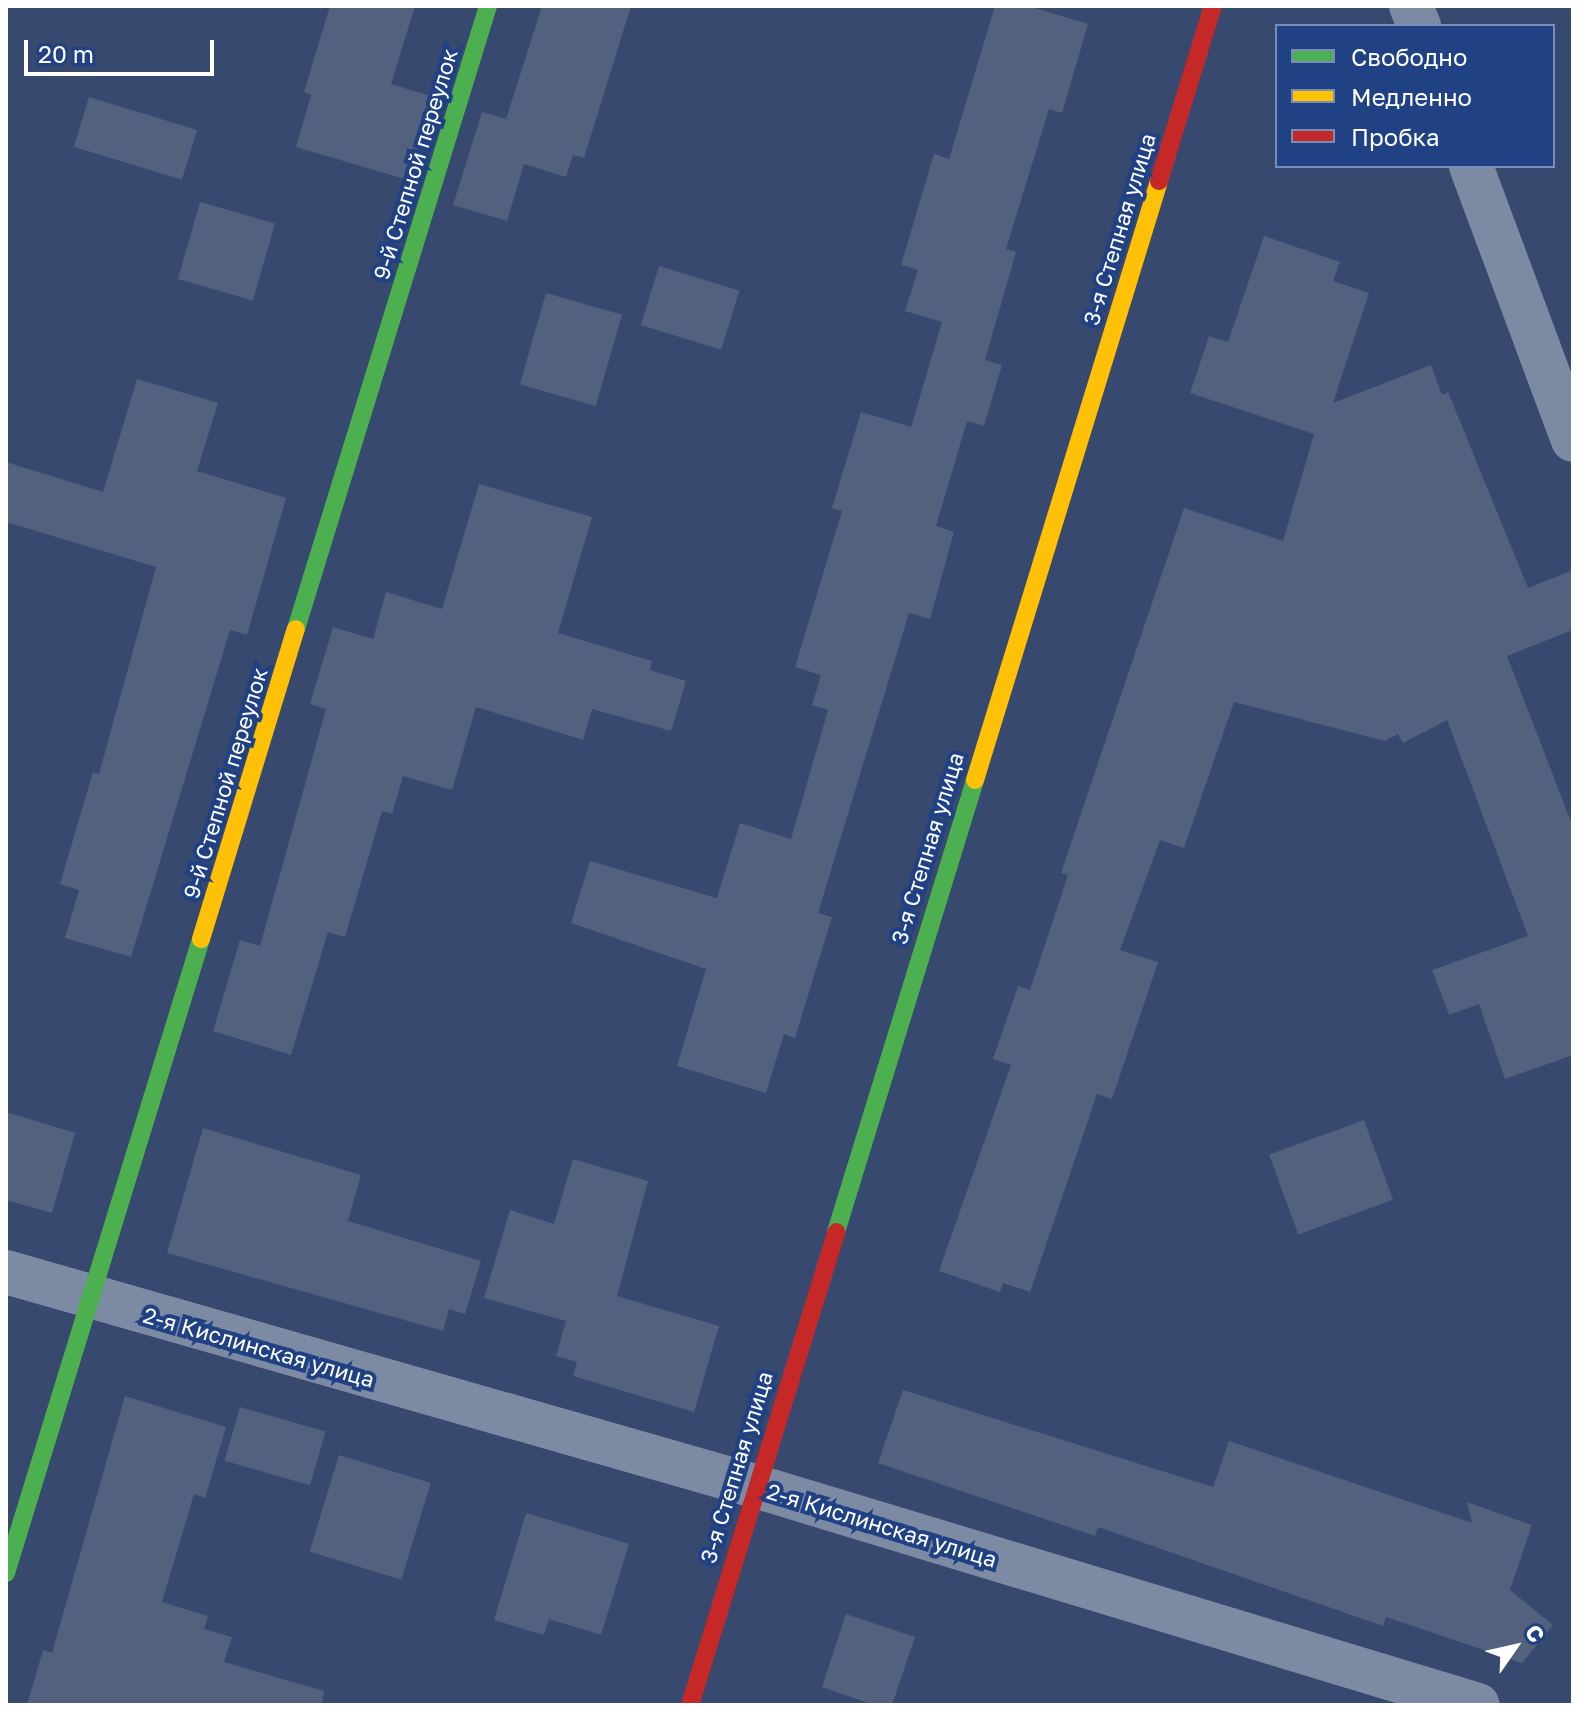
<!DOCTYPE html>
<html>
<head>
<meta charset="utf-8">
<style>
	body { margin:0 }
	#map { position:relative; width:1579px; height:1711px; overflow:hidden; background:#37496e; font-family:"Golos Text",sans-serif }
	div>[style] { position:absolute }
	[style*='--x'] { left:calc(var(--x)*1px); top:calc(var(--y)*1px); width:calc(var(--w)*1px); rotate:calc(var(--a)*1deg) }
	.building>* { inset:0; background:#52617e; transform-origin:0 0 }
	.street>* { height:44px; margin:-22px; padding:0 22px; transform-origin:22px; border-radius:22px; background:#7d8aa4 }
	.fast>* { height:18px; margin:-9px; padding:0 9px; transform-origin:9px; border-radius:9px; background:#4caf50 }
	.slow>* { height:18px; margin:-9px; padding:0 9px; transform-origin:9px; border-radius:9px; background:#ffc107 }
	.jam>* { height:18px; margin:-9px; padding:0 9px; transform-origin:9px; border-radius:9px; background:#c62828 }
	span { translate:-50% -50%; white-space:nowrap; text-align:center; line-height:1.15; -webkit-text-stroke:8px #204184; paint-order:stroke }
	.street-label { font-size:22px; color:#fff }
	.frame { position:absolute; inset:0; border:8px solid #fff; pointer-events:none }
	.legend { position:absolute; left:1275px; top:24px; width:280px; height:144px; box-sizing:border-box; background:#204184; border:2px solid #798db5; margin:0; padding:10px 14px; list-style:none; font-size:24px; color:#fff }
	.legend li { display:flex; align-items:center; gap:16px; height:40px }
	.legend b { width:40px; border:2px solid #798db5 }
	.north { position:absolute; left:1475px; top:1607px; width:80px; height:80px; -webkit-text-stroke:6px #204184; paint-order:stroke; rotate:56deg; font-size:22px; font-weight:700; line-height:32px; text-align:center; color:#fff }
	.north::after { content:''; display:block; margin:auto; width:28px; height:36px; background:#fff; clip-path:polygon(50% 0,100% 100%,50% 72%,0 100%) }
	.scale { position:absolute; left:24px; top:40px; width:190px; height:36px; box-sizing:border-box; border:4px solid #fff; border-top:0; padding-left:10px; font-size:24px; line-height:28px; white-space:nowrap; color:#fff; -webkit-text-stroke:6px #204184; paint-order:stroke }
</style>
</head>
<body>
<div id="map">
	<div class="building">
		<i style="clip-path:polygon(330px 6px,415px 6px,391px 84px,434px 97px,408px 180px,296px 147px,311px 95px,304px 92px)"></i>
		<i style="clip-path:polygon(542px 6px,631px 6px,584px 158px,573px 155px,566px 177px,524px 164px,507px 221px,453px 205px,482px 112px,506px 119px)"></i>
		<i style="clip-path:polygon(995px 6px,1028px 6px,1088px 24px,1062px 113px,1049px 109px,1006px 249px,1016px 252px,985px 360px,1002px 365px,984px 426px,967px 421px,936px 526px,954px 532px,930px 619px,909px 613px,818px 913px,832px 917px,795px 1038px,784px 1034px,766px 1093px,677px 1066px,706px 969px,571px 923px,590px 861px,717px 898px,740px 823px,791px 839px,828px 710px,812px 705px,821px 675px,795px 667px,842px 511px,832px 508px,861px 412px,911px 427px,942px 322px,905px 311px,918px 270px,901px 265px,934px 154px,949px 159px)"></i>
		<i style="left:89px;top:97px;width:113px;height:52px;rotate:17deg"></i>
		<i style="left:200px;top:202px;width:78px;height:80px;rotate:16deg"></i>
		<i style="clip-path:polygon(1264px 236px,1340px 262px,1333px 281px,1369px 293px,1333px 403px,1431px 365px,1442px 395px,1448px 392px,1528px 588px,1573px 570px,1573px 630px,1507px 656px,1573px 827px,1573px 1055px,1505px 1079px,1479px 1004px,1449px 1015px,1432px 970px,1528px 936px,1447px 720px,1403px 743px,1398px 734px,1385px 741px,1234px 702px,1184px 848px,1160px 840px,1120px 950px,1158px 962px,1112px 1099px,1097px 1094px,1030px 1292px,1003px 1283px,1000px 1292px,939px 1271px,1011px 1065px,993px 1059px,1018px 986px,1030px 990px,1068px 875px,1061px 873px,1184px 508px,1283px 541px,1314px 434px,1190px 393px,1209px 336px,1228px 342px)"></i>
		<i style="left:659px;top:266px;width:84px;height:62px;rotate:17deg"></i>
		<i style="left:546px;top:293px;width:79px;height:95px;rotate:16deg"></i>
		<i style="clip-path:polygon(137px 379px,218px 403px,197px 471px,286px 498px,247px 635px,230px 630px,131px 957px,65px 938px,79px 890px,60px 884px,93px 772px,99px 774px,156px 567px,6px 522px,6px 462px,103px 492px)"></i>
		<i style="clip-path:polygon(479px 484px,592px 517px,558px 633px,652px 661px,650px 670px,686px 681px,671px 731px,592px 709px,583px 740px,476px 707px,452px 790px,403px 776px,392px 814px,382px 811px,345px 937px,328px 932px,291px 1055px,213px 1031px,240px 940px,260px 946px,326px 709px,310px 704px,333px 627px,373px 639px,386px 592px,442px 609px)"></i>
		<i style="clip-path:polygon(6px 1112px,75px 1133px,52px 1213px,6px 1200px)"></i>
		<i style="left:1364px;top:1120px;width:85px;height:101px;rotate:70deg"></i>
		<i style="clip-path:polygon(203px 1128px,361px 1175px,348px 1221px,481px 1261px,465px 1314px,449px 1309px,443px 1331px,167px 1253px)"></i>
		<i style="clip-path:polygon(573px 1159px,648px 1181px,617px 1296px,719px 1326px,694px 1412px,573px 1376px,577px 1362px,556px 1356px,566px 1321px,484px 1298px,510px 1210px,554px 1224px)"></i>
		<i style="clip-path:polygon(903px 1390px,1213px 1487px,1229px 1441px,1472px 1523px,1467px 1502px,1532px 1525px,1510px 1590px,1553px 1625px,1522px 1663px,1386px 1617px,1383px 1626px,1098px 1527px,1095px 1536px,878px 1463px)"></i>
		<i style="clip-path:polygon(125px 1396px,226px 1427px,205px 1498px,194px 1494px,162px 1602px,208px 1616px,204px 1629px,232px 1637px,224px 1662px,324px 1691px,322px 1705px,27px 1705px,43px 1650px,52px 1653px)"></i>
		<i style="left:240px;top:1407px;width:89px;height:56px;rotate:16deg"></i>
		<i style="left:339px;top:1455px;width:96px;height:101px;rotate:17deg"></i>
		<i style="clip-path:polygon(526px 1513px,629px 1544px,601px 1635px,549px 1619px,544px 1635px,494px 1620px)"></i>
		<i style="clip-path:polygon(846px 1614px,915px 1637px,892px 1705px,874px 1705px,822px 1687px)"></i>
	</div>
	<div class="street">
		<i style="--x:1411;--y:6;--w:22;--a:68"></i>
		<i style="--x:1471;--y:166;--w:292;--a:69.6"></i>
		<i style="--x:6;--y:1272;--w:779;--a:15.95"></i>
		<i style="--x:755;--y:1486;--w:755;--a:16.85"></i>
	</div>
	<div class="fast">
		<i style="--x:296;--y:629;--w:652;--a:-72.87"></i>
		<i style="--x:836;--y:1232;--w:473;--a:-72.9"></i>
		<i style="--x:6;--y:1573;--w:663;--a:-72.9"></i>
	</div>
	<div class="slow">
		<i style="--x:975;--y:780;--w:627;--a:-72.92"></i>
		<i style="--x:201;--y:939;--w:324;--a:-73"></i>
	</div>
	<div class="jam">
		<i style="--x:1159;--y:181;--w:183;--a:-72.9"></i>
		<i style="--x:690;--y:1705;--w:495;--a:-72.8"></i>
	</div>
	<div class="street-label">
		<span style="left:415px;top:164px;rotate:-73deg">9-й Степной переулок</span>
		<span style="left:1119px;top:229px;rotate:-73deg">3-я Степная улица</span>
		<span style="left:225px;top:783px;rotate:-73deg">9-й Степной переулок</span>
		<span style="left:927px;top:848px;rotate:-73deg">3-я Степная улица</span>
		<span style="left:259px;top:1347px;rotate:16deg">2-я Кислинская улица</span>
		<span style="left:736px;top:1467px;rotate:-73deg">3-я Степная улица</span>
		<span style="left:882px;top:1525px;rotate:17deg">2-я Кислинская улица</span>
	</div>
	<div class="frame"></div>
	<ul class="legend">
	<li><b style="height:10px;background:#4caf50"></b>Свободно</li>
	<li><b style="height:10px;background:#ffc107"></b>Медленно</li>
	<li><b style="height:10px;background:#c62828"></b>Пробка</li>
	</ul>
	<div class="north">С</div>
	<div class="scale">20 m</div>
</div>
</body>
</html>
